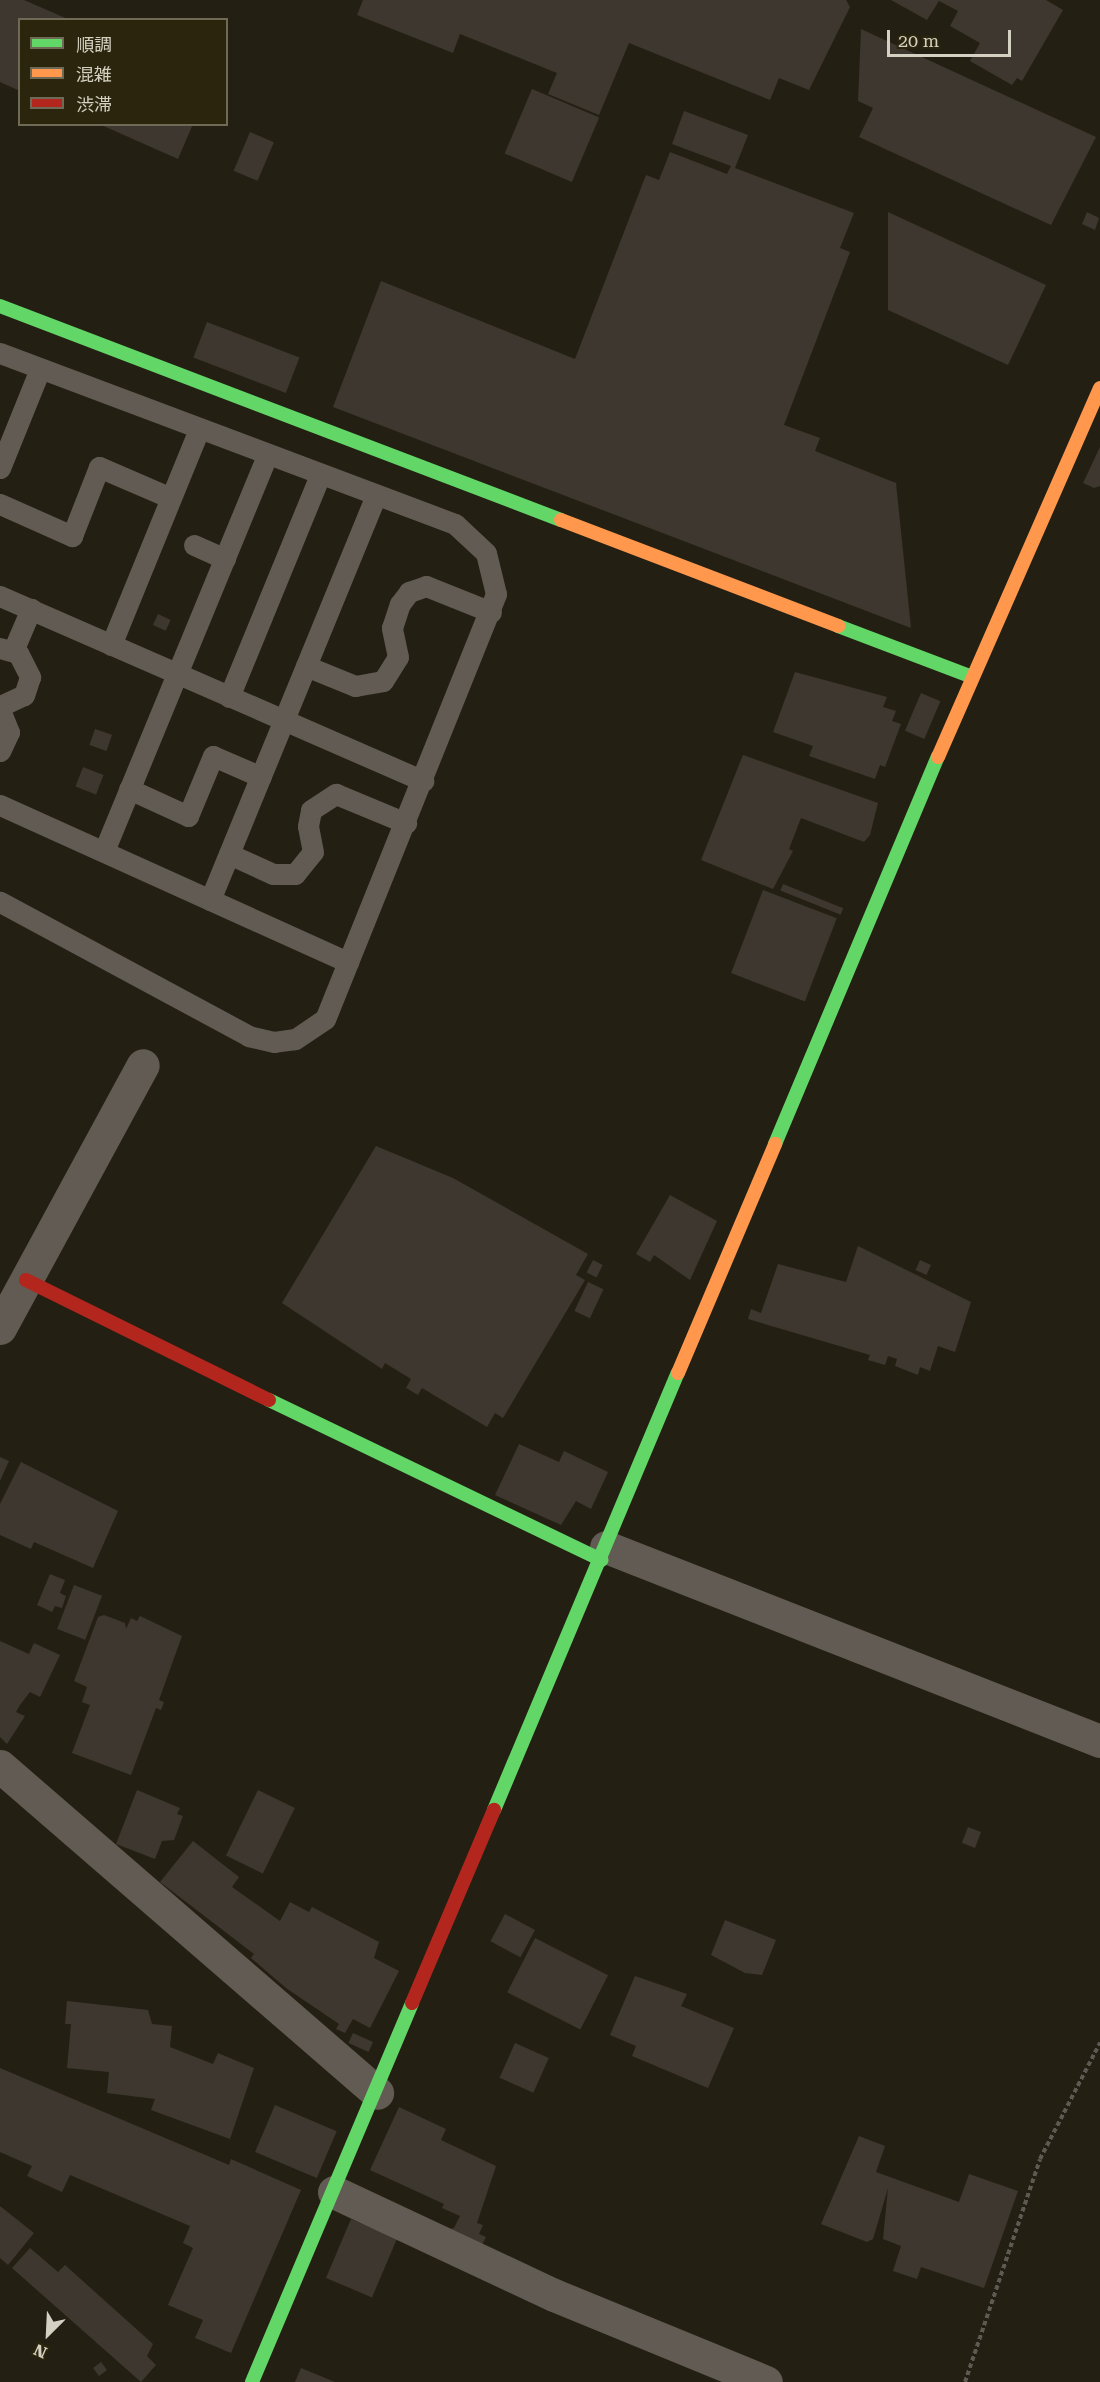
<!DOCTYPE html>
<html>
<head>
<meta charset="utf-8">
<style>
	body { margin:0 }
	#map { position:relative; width:1100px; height:2382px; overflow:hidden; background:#232013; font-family:"Roboto Serif","Noto Sans JP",serif }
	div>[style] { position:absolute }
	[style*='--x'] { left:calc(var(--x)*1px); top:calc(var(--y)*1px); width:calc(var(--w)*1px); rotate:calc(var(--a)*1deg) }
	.building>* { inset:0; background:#3d372f; transform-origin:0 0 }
	.path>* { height:4px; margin-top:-2px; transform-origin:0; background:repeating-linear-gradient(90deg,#5e5a53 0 4.5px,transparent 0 7.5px) }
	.lane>* { height:21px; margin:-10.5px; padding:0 10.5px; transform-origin:10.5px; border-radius:10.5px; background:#615b54 }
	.street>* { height:33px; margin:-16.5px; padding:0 16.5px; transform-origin:16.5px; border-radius:16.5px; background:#615b54 }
	.fast>* { height:14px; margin:-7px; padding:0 7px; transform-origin:7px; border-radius:7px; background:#63d668 }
	.slow>* { height:14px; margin:-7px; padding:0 7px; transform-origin:7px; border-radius:7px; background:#ff974d }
	.jam>* { height:14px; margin:-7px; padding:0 7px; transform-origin:7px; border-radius:7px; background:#b3261e }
	span { translate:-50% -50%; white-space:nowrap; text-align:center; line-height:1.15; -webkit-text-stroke:5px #2a250c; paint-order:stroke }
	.legend { position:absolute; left:18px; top:18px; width:210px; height:108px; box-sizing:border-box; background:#2a250c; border:2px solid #6e6a55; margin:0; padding:8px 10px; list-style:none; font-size:18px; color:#d4d1c3 }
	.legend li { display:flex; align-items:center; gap:12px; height:30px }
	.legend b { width:30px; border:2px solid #6e6a55 }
	.north { position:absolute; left:18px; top:2304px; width:60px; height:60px; -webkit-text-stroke:4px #2a250c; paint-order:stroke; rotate:204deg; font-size:16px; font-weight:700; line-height:24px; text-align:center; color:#d4d1c3 }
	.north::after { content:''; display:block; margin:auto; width:21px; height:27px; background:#d4d1c3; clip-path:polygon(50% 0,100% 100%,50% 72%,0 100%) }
	.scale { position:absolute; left:887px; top:30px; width:124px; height:27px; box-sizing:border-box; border:3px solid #d4d1c3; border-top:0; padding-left:8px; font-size:18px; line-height:21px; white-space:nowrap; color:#d4d1c3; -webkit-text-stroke:4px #2a250c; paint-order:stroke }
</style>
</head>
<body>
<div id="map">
	<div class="building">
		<i style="clip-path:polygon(0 0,24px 0,70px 20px,20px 20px,20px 91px,0 82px)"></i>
		<i style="clip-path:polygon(363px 0,846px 0,850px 7px,809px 90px,779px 78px,770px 100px,629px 43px,599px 115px,548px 94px,557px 73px,460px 34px,453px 53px,357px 15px)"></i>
		<i style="clip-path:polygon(891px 0,1046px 0,1063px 10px,1022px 81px,1017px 78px,1012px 85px,970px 61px,980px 43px,950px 26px,958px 11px,939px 1px,927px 20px)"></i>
		<i style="clip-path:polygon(861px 29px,1096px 137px,1051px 225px,859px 137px,873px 108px,858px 101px)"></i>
		<i style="left:532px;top:89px;width:73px;height:70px;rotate:23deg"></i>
		<i style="clip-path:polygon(684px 111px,748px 135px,735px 168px,854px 213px,840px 248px,850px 252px,784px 425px,820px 438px,815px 451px,896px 483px,911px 628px,333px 407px,381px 281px,575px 359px,646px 175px,659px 180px,670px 152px,727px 174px,731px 166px,672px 144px)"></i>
		<i style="clip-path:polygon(99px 124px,193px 124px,178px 159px)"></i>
		<i style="left:250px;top:132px;width:26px;height:42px;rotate:23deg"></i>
		<i style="clip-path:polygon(888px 212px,1046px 285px,1008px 365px,888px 310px)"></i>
		<i style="clip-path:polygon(1087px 212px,1099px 218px,1095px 230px,1082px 224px)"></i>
		<i style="left:207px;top:322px;width:99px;height:38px;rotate:21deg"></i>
		<i style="clip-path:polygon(1100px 447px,1100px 486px,1094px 488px,1083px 483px)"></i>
		<i style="left:158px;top:614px;width:14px;height:12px;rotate:25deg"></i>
		<i style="clip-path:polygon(795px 672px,887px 697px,883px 707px,896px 711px,892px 721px,901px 724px,885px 767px,880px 765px,875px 779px,809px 756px,813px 746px,773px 732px)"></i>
		<i style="left:921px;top:693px;width:21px;height:41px;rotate:23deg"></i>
		<i style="left:95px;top:729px;width:18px;height:17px;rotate:19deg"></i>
		<i style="clip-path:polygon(743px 755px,878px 803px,870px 835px,864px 842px,801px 818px,789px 849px,793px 851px,773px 889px,701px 860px)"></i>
		<i style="left:83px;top:767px;width:22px;height:21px;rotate:21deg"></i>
		<i style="left:783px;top:884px;width:65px;height:7px;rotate:22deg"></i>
		<i style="left:763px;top:890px;width:79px;height:89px;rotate:21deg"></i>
		<i style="clip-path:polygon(376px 1146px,453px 1178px,588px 1254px,576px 1275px,585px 1280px,503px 1418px,495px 1413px,487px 1427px,422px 1388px,418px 1395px,406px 1388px,411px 1379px,385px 1363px,382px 1369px,282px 1303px)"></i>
		<i style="clip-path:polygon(670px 1195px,717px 1221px,690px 1280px,654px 1255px,650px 1262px,636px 1254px)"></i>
		<i style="clip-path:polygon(858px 1246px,971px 1302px,955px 1352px,938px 1346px,930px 1371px,920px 1367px,918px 1375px,895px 1366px,897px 1359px,888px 1356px,885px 1365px,868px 1360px,870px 1355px,748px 1319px,751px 1309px,761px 1313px,778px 1264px,846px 1282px)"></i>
		<i style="left:593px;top:1260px;width:11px;height:14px;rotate:27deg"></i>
		<i style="left:920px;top:1260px;width:12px;height:11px;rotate:24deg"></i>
		<i style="left:588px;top:1282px;width:17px;height:32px;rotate:25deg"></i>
		<i style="clip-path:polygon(519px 1444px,559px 1462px,564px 1451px,608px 1472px,591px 1509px,576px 1501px,561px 1525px,495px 1495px)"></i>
		<i style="clip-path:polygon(0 1457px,9px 1461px,0 1481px)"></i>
		<i style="clip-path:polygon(21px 1462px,118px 1511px,93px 1568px,34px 1542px,31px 1549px,0 1535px,0 1504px)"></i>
		<i style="clip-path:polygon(50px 1574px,65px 1580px,60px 1593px,66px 1596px,62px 1608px,55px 1606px,52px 1612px,37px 1605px)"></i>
		<i style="left:74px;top:1585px;width:30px;height:47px;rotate:21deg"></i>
		<i style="clip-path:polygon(104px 1615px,125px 1623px,126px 1629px,131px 1618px,137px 1621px,140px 1616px,182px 1636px,159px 1700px,164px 1702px,161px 1710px,156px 1708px,131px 1775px,72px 1753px,90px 1705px,82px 1702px,87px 1687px,74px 1681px,98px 1617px)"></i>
		<i style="clip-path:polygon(0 1641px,29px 1654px,34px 1643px,60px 1655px,40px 1697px,30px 1692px,20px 1705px,16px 1712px,25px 1716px,7px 1744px,0 1737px)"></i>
		<i style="clip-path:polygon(137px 1790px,180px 1808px,177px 1814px,183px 1816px,174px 1840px,162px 1841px,155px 1859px,116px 1844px)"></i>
		<i style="left:258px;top:1790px;width:41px;height:73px;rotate:26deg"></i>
		<i style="left:968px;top:1827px;width:14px;height:17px;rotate:21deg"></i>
		<i style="clip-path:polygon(193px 1841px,239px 1877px,232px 1887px,280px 1921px,290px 1902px,309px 1912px,312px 1907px,379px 1942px,374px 1958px,399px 1971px,370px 2028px,353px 2019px,345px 2033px,336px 2029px,339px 2024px,286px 1988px,251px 1958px,254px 1954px,160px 1882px)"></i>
		<i style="left:505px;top:1914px;width:34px;height:31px;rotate:28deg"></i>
		<i style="clip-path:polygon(725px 1920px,776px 1940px,762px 1975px,745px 1973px,711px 1955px)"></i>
		<i style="left:535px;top:1938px;width:82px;height:61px;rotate:27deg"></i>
		<i style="clip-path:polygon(635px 1976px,687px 1994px,681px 2006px,734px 2028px,708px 2088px,632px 2056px,636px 2046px,610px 2035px)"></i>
		<i style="clip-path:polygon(67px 2001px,148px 2010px,152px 2024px,172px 2026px,170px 2047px,213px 2064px,218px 2053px,254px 2068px,230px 2139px,151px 2110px,155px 2099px,107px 2093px,109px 2072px,67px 2068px,71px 2024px,65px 2024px)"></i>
		<i style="left:353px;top:2033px;width:22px;height:11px;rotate:24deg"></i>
		<i style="left:515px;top:2043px;width:37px;height:38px;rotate:24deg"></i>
		<i style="clip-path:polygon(0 2068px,229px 2165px,231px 2159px,301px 2190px,231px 2353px,195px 2338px,203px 2320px,168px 2305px,193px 2248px,183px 2243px,190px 2226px,70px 2175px,62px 2192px,27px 2176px,32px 2166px,0 2152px)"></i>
		<i style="left:275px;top:2105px;width:67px;height:51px;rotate:23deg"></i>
		<i style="clip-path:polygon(399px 2107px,446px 2129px,441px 2140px,496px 2166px,477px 2223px,483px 2225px,479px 2234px,486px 2237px,482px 2245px,446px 2230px,454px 2228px,460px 2216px,442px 2208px,444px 2204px,370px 2170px)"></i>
		<i style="clip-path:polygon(859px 2136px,885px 2146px,876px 2172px,959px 2202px,969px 2174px,1018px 2191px,984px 2288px,921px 2267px,917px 2279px,893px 2271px,901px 2246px,883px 2239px,888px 2188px,873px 2239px,867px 2242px,821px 2224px)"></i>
		<i style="clip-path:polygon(0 2206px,34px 2233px,8px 2265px,0 2258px)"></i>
		<i style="left:351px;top:2219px;width:50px;height:64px;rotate:23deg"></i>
		<i style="clip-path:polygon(30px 2248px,58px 2272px,65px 2265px,153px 2344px,147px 2356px,156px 2365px,141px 2382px,12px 2268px)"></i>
		<i style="left:101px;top:2362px;width:10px;height:10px;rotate:53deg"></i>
		<i style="clip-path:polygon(301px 2368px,335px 2382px,295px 2382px)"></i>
	</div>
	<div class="path">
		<i style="--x:965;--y:2382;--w:235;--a:-71.4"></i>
		<i style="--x:1040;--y:2159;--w:131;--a:-62.7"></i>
	</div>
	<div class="lane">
		<i style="--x:0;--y:353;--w:486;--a:20.6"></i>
		<i style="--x:455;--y:524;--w:42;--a:43.1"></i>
		<i style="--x:486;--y:553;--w:42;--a:76.3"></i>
		<i style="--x:496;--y:594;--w:458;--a:111.9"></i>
		<i style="--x:325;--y:1019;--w:36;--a:146"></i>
		<i style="--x:295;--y:1039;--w:21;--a:172"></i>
		<i style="--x:274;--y:1042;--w:26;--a:-167"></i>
		<i style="--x:249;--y:1036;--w:283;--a:-151.7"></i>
		<i style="--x:0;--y:468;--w:107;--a:-68"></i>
		<i style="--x:0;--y:504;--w:79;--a:24"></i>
		<i style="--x:72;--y:536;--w:74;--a:-68.6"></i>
		<i style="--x:99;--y:467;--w:78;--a:23.3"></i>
		<i style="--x:194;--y:545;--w:34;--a:24"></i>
		<i style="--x:0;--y:596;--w:462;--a:23.6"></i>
		<i style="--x:111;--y:645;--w:233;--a:-67.8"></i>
		<i style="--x:0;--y:648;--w:19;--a:16"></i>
		<i style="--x:18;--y:653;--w:27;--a:63"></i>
		<i style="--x:30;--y:677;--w:19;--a:108"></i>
		<i style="--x:24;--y:695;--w:26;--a:155"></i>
		<i style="--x:13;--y:651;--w:46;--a:-66.8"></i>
		<i style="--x:306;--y:666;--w:53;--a:22.2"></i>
		<i style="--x:355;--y:686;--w:28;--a:-10"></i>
		<i style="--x:383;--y:681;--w:28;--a:-58"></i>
		<i style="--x:398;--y:657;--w:30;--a:-102"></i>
		<i style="--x:392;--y:628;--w:25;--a:-72"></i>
		<i style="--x:400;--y:604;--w:15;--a:-53"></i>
		<i style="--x:409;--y:592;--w:18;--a:-19"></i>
		<i style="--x:426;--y:586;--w:70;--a:21.8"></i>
		<i style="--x:229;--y:697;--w:240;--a:-67.7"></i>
		<i style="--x:0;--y:710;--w:24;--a:68"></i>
		<i style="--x:9;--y:732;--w:21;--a:115"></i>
		<i style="--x:129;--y:789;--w:65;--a:24.6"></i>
		<i style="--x:188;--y:816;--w:65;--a:-67.4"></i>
		<i style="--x:213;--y:756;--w:52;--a:23.6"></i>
		<i style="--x:0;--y:805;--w:382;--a:24.3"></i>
		<i style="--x:104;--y:851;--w:428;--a:-67.6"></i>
		<i style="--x:229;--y:854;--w:48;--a:24.4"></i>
		<i style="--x:273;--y:874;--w:22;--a:0"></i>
		<i style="--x:295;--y:874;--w:28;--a:-51"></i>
		<i style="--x:313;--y:852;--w:26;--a:-101"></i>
		<i style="--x:308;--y:826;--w:16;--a:-79"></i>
		<i style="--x:311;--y:810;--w:30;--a:-33"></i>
		<i style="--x:336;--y:794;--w:76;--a:22.5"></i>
		<i style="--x:210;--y:900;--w:438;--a:-67.7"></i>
	</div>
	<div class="street">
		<i style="--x:0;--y:1328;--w:299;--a:-61.5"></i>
		<i style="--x:606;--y:1547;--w:531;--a:21.44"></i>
		<i style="--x:0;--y:1766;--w:499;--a:40.9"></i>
		<i style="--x:334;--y:2192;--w:243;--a:25.1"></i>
		<i style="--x:554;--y:2295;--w:229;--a:22.3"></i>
	</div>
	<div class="fast">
		<i style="--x:0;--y:306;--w:600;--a:20.88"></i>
		<i style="--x:838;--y:626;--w:143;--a:20.8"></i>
		<i style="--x:775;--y:1144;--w:420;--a:-67.2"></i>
		<i style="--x:269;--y:1400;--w:369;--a:25.7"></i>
		<i style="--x:494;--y:1810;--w:474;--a:-67.2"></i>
		<i style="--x:252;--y:2382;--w:411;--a:-67.1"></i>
	</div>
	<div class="slow">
		<i style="--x:561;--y:520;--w:297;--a:20.9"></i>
		<i style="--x:938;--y:757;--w:403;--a:-66.3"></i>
		<i style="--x:678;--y:1373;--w:249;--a:-67"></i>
	</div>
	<div class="jam">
		<i style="--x:26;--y:1280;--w:271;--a:26.3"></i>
		<i style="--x:412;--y:2003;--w:210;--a:-67"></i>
	</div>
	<ul class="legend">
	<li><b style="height:8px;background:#63d668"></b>順調</li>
	<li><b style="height:8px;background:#ff974d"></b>混雑</li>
	<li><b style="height:8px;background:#b3261e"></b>渋滞</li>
	</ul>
	<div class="north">N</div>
	<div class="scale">20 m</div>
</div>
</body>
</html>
